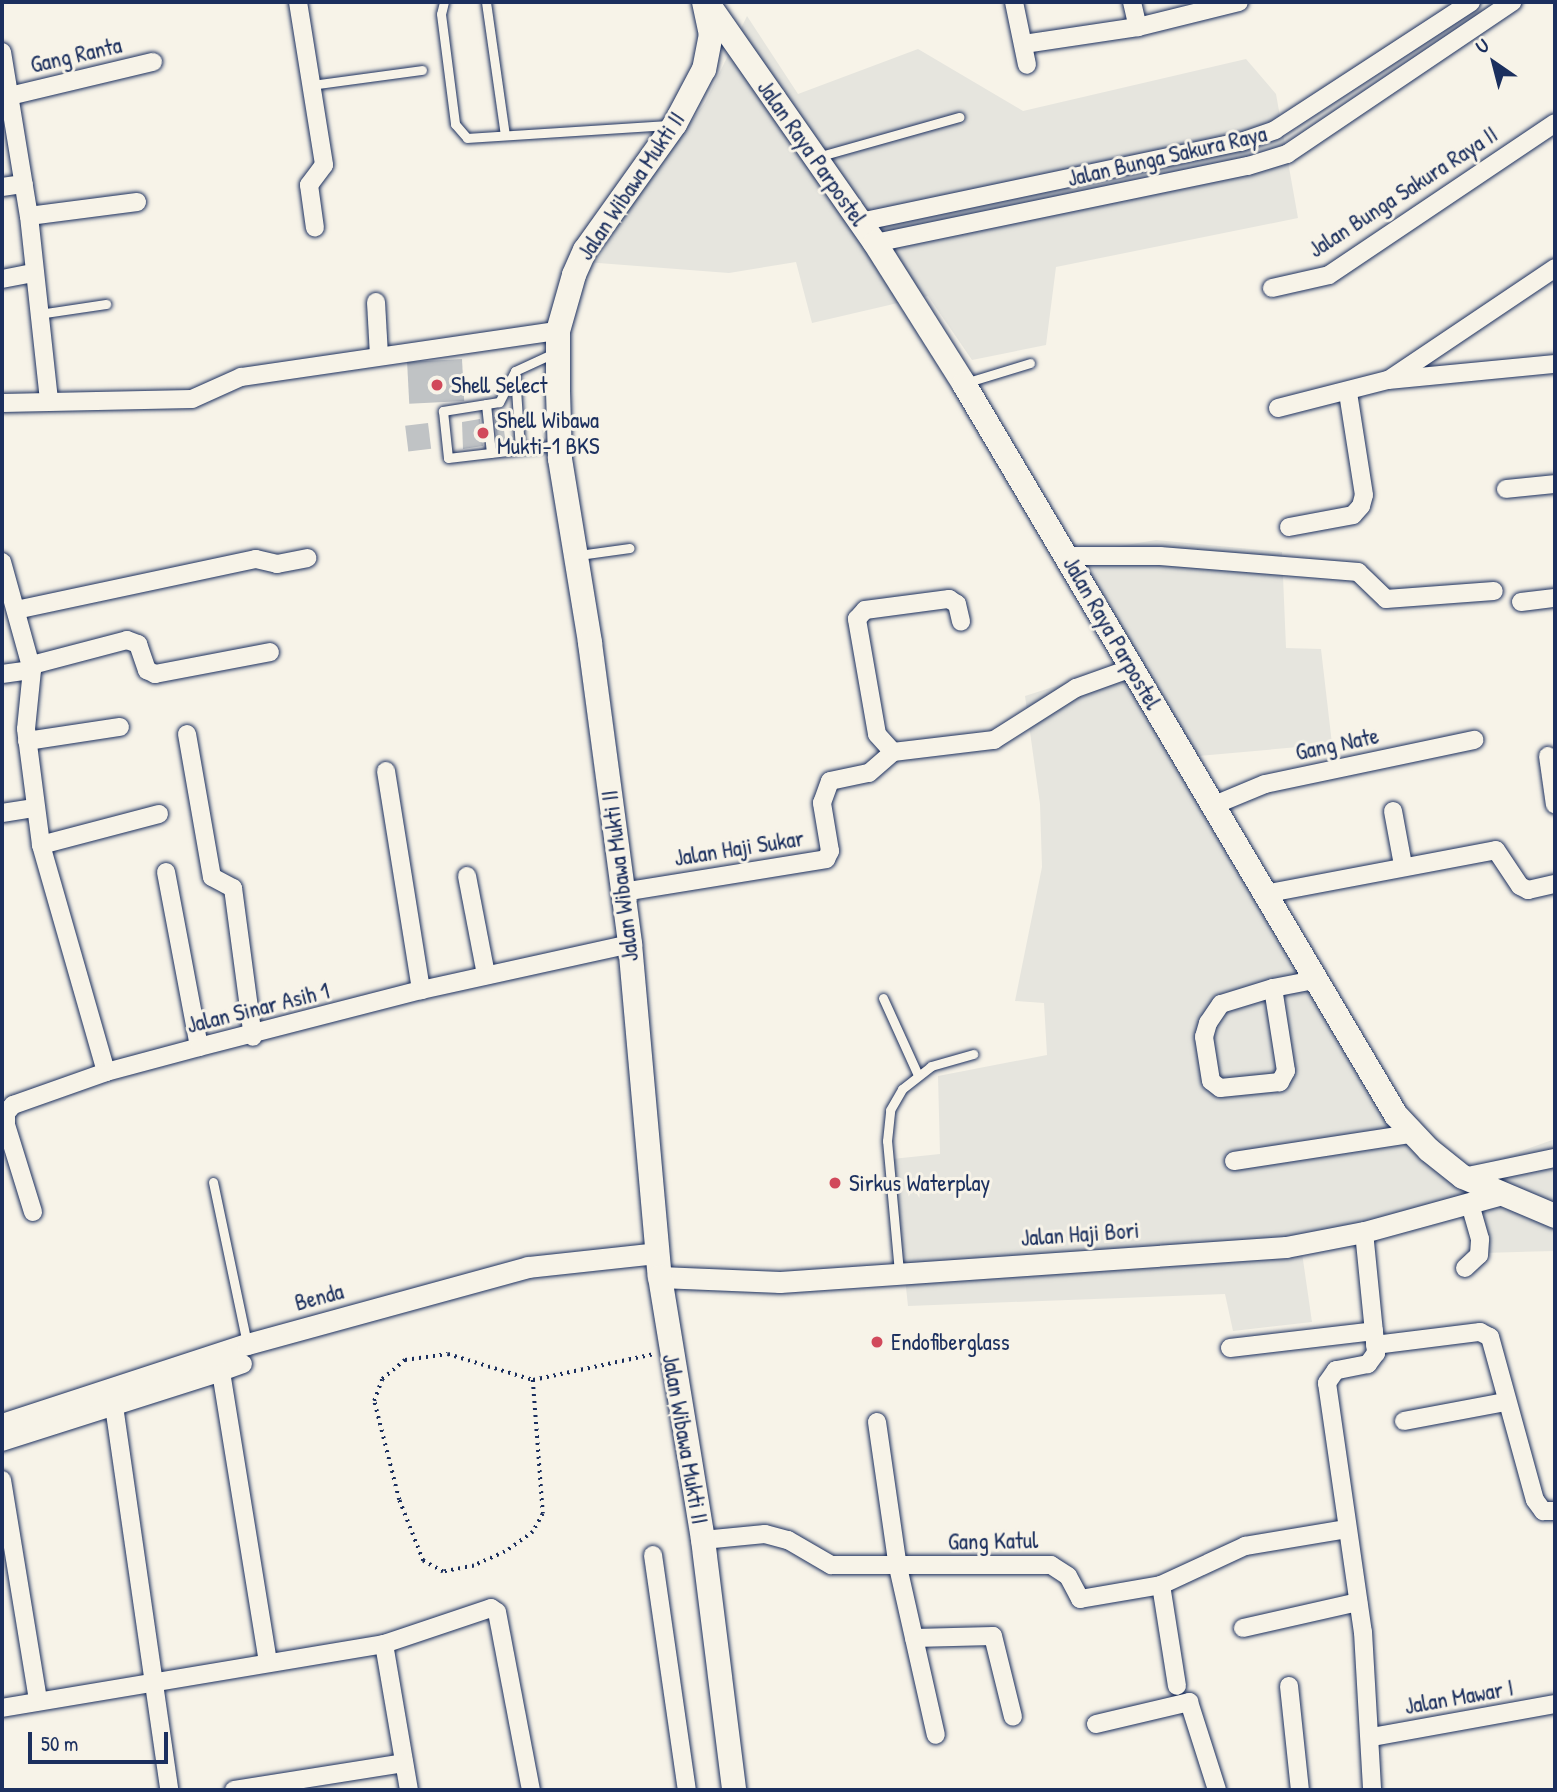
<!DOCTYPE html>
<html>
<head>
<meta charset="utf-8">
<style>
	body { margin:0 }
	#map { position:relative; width:1557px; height:1792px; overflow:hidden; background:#f7f3e8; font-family:"Patrick Hand",sans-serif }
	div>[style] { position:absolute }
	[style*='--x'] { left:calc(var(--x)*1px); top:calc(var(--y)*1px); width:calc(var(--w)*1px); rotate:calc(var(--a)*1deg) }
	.built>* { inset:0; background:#e6e5de }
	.building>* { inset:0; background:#c0c3c5; transform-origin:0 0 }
	.path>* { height:3.5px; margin-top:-1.75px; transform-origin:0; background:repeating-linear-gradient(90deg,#1b2f5e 0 2px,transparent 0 7px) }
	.roads { filter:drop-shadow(0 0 2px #1b2f5e) drop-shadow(0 0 2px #1b2f5e) }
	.service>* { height:9px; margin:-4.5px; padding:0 4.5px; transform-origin:4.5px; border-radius:4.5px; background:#f7f3e8 }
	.minor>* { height:18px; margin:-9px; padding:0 9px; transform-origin:9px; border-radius:9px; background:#f7f3e8 }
	.tertiary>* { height:21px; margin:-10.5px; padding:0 10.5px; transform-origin:10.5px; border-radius:10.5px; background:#f7f3e8 }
	.secondary>* { height:24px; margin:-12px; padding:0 12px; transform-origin:12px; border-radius:12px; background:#f7f3e8 }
	.dots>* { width:19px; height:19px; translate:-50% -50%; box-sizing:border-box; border:4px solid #f7f3e8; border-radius:50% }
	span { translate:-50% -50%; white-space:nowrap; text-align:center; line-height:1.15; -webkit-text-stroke:6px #f7f3e8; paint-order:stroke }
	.street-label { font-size:23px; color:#1b2f5e }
	.poi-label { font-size:23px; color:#1b2f5e }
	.left { translate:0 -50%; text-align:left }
	.frame { position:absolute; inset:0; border:4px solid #1b2f5e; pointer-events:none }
	.north { position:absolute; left:1459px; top:28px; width:70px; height:70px; -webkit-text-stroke:5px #f7f3e8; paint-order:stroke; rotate:325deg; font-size:19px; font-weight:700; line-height:28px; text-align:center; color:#1b2f5e }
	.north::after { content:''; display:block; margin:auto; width:24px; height:32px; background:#1b2f5e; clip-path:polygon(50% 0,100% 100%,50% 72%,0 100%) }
	.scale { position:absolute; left:28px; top:1732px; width:140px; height:32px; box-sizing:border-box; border:4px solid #1b2f5e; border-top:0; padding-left:9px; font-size:21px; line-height:24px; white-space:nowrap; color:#1b2f5e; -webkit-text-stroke:5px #f7f3e8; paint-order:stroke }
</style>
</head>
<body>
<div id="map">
	<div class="built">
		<i style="clip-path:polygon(747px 16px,798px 94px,918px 49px,1023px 111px,1246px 59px,1276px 94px,1298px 218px,1056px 267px,1046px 345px,972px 360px,928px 296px,812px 323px,796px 262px,729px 273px,585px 262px,705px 103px)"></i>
		<i style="clip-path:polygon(1156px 540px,1282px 552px,1286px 648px,1321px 649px,1332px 744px,1187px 757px,1396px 1123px,1453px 1175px,1555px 1139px,1555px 1251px,1484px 1253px,1464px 1203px,1301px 1246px,1312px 1322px,1233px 1331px,1225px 1294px,908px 1306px,892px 1159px,940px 1154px,938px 1076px,1047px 1055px,1044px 1003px,1015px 1001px,1042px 867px,1040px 804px,1025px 696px,1137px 660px,1072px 554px)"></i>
	</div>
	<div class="building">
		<i style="left:462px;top:359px;width:42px;height:55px;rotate:87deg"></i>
		<i style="left:502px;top:416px;width:28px;height:8px;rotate:82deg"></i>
		<i style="clip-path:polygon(480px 419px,483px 446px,463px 449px,462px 422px)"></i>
		<i style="left:428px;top:423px;width:26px;height:23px;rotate:83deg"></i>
	</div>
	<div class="path">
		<i style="--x:533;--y:1380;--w:134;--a:85.7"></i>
		<i style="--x:543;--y:1514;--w:21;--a:119"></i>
		<i style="--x:533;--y:1532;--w:34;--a:144"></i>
		<i style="--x:505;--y:1552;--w:34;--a:156"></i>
		<i style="--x:474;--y:1566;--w:32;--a:169"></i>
		<i style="--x:443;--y:1572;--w:23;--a:-151"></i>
		<i style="--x:423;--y:1561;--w:66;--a:-111.5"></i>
		<i style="--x:399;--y:1500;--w:102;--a:-104.2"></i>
		<i style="--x:374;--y:1401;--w:23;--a:-70"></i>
		<i style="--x:382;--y:1379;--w:30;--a:-40"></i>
		<i style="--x:405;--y:1360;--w:43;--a:-7.9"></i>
		<i style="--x:448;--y:1354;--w:89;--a:17"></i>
		<i style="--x:533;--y:1380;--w:124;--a:-12.1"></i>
	</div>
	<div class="roads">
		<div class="service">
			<i style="--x:444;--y:2;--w:12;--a:104"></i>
			<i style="--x:441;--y:14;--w:111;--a:82.7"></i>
			<i style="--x:455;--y:124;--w:18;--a:49"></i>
			<i style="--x:467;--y:138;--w:201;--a:-3.7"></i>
			<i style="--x:486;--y:2;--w:134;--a:81.9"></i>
			<i style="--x:311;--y:85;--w:112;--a:-7.7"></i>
			<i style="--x:817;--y:157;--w:148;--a:-15.7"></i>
			<i style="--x:39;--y:314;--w:68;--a:-8.5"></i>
			<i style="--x:554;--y:353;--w:43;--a:155.2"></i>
			<i style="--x:515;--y:371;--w:35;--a:117"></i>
			<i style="--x:499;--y:402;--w:57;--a:170.9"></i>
			<i style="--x:443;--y:411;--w:47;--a:83.9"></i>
			<i style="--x:448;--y:458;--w:111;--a:-6.7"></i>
			<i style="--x:515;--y:374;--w:75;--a:86.2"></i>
			<i style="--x:965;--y:383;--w:68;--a:-17.1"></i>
			<i style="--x:486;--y:404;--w:49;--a:84.2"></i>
			<i style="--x:579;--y:555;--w:51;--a:-7.8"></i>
			<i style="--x:883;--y:998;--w:85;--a:65.6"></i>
			<i style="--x:213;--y:1182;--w:165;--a:78.1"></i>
			<i style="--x:899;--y:1272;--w:132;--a:-95.2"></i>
			<i style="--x:887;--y:1141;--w:31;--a:-84"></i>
			<i style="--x:890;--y:1110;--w:24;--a:-60"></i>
			<i style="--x:902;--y:1089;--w:37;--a:-38"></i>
			<i style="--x:931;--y:1066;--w:44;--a:-15.9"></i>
		</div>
		<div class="minor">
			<i style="--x:298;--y:2;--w:165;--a:80.9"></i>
			<i style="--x:324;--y:165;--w:25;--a:127"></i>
			<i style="--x:309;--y:185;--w:43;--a:82.1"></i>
			<i style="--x:1014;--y:2;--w:64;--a:78.3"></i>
			<i style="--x:1132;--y:2;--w:26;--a:77"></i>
			<i style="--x:1024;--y:44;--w:115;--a:-8.5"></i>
			<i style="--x:1138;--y:27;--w:104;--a:-13.9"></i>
			<i style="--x:2;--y:52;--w:166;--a:80.7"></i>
			<i style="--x:29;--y:216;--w:186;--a:83.8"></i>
			<i style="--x:10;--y:96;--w:147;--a:-13.4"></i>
			<i style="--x:2;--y:187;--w:22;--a:-8"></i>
			<i style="--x:29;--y:216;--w:109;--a:-7.4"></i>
			<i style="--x:860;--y:222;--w:389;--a:-11.9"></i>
			<i style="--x:1241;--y:142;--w:36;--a:-19"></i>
			<i style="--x:1275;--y:130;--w:234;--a:-33.1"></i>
			<i style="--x:875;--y:243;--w:381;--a:-11.7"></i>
			<i style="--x:1248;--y:166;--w:41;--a:-17.1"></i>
			<i style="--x:1287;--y:154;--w:272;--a:-34"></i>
			<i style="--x:2;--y:279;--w:32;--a:-11"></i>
			<i style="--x:1272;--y:288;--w:58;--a:-12.8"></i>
			<i style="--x:1329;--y:275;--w:272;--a:-33.9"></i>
			<i style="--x:376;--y:302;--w:54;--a:86.8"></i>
			<i style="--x:1390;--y:379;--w:199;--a:-33.9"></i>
			<i style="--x:2;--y:403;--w:190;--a:-1.2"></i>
			<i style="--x:192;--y:399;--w:54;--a:-24.2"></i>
			<i style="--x:241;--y:377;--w:320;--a:-8.3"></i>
			<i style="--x:1278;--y:408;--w:114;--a:-14.3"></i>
			<i style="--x:1388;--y:380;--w:168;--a:-5.5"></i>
			<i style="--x:1506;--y:489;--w:49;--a:-5.8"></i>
			<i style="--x:1289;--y:527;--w:65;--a:-10.6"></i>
			<i style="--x:1353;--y:515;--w:12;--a:-48"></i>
			<i style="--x:1361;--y:506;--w:11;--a:-75"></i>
			<i style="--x:1364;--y:495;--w:103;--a:-98.9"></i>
			<i style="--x:1068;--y:556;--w:92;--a:0"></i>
			<i style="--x:1160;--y:556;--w:199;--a:4.6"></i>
			<i style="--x:1358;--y:572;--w:39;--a:44"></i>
			<i style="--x:1386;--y:599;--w:108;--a:-4.2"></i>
			<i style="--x:2;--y:562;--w:112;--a:74.5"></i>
			<i style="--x:32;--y:670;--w:59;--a:95.8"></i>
			<i style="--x:26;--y:729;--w:117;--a:82.6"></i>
			<i style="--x:41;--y:845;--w:236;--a:74"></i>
			<i style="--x:1521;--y:602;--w:34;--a:-7"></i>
			<i style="--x:16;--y:610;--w:245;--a:-12"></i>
			<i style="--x:256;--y:559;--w:22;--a:13"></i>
			<i style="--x:277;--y:564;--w:31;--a:-11"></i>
			<i style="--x:32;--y:665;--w:98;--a:-14.7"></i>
			<i style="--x:127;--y:640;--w:12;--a:20"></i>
			<i style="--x:138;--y:644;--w:28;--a:71"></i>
			<i style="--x:147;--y:670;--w:9;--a:27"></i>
			<i style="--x:155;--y:674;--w:117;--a:-10.8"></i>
			<i style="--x:2;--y:674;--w:30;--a:-8"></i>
			<i style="--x:187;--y:734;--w:145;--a:80.1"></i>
			<i style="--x:212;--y:877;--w:24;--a:28"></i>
			<i style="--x:233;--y:888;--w:150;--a:82.4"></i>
			<i style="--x:27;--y:741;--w:94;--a:-8.6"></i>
			<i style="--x:893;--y:752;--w:24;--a:-132"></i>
			<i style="--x:877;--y:734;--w:117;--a:-99.9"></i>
			<i style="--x:857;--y:619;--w:12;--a:-48"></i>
			<i style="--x:865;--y:610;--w:85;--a:-7.5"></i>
			<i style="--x:949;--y:599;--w:9;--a:32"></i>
			<i style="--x:957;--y:604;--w:18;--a:77"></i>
			<i style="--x:1548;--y:756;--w:49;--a:81.9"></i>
			<i style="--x:386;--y:771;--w:222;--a:80.9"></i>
			<i style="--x:1212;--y:806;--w:57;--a:-22.5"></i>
			<i style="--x:1265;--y:784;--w:214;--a:-11.9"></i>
			<i style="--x:1393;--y:811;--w:55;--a:79.5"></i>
			<i style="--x:2;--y:813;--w:33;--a:-9"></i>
			<i style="--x:41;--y:845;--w:122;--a:-14.7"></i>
			<i style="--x:166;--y:872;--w:178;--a:79.3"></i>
			<i style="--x:467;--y:876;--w:101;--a:79.1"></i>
			<i style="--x:623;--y:892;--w:206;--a:-9.2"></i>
			<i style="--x:826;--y:859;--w:9;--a:-63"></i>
			<i style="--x:830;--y:851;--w:49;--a:-99.5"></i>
			<i style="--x:822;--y:803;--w:23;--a:-70"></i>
			<i style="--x:830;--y:781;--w:40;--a:-12"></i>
			<i style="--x:869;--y:773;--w:32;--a:-41"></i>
			<i style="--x:893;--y:752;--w:102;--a:-6.8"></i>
			<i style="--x:994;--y:740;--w:97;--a:-32.4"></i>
			<i style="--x:1076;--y:688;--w:59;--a:-19.7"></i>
			<i style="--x:1264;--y:894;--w:236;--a:-10.7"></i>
			<i style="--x:1496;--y:850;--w:43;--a:56.3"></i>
			<i style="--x:1520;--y:886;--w:9;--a:27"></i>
			<i style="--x:1528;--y:890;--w:28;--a:-13"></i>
			<i style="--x:1273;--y:988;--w:84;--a:81.1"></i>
			<i style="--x:1286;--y:1071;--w:13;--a:119"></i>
			<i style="--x:1280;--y:1082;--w:60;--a:174.3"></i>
			<i style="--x:1220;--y:1088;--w:11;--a:-142"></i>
			<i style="--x:1211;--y:1081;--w:45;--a:-99"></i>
			<i style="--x:1204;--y:1037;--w:15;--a:-74"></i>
			<i style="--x:1208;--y:1023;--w:23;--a:-56"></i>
			<i style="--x:1221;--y:1004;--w:54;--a:-17.1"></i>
			<i style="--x:1273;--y:988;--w:42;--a:-11"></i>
			<i style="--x:1234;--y:1161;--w:179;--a:-8.7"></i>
			<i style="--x:1463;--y:1177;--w:94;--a:-11.7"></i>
			<i style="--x:33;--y:1212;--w:91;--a:-107.2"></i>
			<i style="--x:6;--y:1125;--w:12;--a:-90"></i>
			<i style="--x:6;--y:1113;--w:11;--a:-49"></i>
			<i style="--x:13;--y:1105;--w:99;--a:-19.5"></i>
			<i style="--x:106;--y:1072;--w:96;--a:-15"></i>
			<i style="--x:199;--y:1047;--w:229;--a:-14.4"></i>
			<i style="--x:421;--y:990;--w:214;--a:-12.4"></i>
			<i style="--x:1364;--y:1232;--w:122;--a:84.3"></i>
			<i style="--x:1376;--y:1353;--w:14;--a:126"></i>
			<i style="--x:1368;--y:1364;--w:33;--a:169"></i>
			<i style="--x:1336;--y:1370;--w:16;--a:125"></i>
			<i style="--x:1327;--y:1383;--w:252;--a:81.8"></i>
			<i style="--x:1363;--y:1632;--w:158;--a:86.7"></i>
			<i style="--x:1465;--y:1268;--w:19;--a:-43"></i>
			<i style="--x:1479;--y:1255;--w:16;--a:-86"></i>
			<i style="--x:1480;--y:1239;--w:37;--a:-106"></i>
			<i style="--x:1375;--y:1345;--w:106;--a:-7.1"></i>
			<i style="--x:1480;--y:1332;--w:11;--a:27"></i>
			<i style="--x:1490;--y:1337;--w:169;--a:74.6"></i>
			<i style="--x:1535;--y:1500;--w:14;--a:54"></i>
			<i style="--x:1543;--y:1511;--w:12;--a:0"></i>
			<i style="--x:1230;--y:1348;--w:145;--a:-6.7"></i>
			<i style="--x:243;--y:1364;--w:23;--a:160"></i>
			<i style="--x:221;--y:1372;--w:293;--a:80.8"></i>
			<i style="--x:114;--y:1406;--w:388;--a:81.8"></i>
			<i style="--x:1404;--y:1421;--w:104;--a:-10.6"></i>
			<i style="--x:877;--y:1422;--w:147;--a:81.8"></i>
			<i style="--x:898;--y:1567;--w:172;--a:77.3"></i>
			<i style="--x:2;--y:1442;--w:230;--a:-17.7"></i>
			<i style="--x:2;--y:1480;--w:224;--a:80.7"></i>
			<i style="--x:703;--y:1540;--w:62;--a:-5.5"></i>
			<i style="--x:765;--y:1534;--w:24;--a:15"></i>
			<i style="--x:788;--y:1540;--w:50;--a:30.2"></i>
			<i style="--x:831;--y:1565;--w:220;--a:0"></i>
			<i style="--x:1051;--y:1565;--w:20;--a:33"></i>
			<i style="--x:1068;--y:1576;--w:26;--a:62"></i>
			<i style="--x:1080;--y:1599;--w:82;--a:-9.8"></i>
			<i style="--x:1161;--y:1585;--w:93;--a:-24.9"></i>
			<i style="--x:1245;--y:1546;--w:103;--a:-9.5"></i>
			<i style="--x:653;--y:1555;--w:237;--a:81.8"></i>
			<i style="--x:1161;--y:1585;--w:102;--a:81"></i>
			<i style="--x:1243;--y:1628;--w:118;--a:-12.7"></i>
			<i style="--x:914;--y:1638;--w:79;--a:-1.5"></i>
			<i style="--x:993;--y:1636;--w:83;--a:76.1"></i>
			<i style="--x:384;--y:1644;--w:148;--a:80.3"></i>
			<i style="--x:1289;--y:1686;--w:105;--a:84"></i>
			<i style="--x:2;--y:1708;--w:387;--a:-9.5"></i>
			<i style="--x:384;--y:1644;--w:113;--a:-18.6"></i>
			<i style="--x:491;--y:1608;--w:7;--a:34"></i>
			<i style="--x:497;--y:1612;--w:181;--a:79.2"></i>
			<i style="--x:1096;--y:1724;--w:96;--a:-13.3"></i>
			<i style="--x:1189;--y:1702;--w:92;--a:72.3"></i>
			<i style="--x:1372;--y:1737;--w:186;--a:-10.2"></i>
			<i style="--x:234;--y:1790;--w:172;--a:-9"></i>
		</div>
		<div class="tertiary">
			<i style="--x:660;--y:1277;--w:120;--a:2.4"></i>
			<i style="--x:780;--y:1282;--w:507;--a:-3.96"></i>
			<i style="--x:1286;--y:1247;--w:79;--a:-10.9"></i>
			<i style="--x:1364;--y:1232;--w:139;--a:-15.4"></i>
			<i style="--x:2;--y:1424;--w:258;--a:-18.1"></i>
			<i style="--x:247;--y:1344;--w:291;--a:-15.3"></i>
			<i style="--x:528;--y:1267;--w:130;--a:-6.2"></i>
		</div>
		<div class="secondary">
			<i style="--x:704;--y:2;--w:33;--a:78"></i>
			<i style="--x:711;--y:34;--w:36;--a:101"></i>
			<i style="--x:704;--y:69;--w:62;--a:117.8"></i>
			<i style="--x:675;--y:124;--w:155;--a:125.5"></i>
			<i style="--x:585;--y:250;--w:27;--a:114"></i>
			<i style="--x:574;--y:275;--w:58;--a:105.9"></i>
			<i style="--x:558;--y:331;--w:60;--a:90"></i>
			<i style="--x:558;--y:391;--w:68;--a:88.3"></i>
			<i style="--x:560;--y:459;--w:186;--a:80.7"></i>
			<i style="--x:590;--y:643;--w:304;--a:82.4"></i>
			<i style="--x:630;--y:944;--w:334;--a:84.9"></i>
			<i style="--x:660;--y:1277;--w:266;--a:80.7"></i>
			<i style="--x:703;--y:1540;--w:252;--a:82.9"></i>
			<i style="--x:709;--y:5;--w:290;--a:55.1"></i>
			<i style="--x:875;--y:243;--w:167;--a:57.7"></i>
			<i style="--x:964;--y:384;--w:849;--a:59.42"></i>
			<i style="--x:1396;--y:1115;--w:48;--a:46.7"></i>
			<i style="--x:1429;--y:1150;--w:43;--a:38.5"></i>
			<i style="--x:1463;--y:1177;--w:100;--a:23"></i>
		</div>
	</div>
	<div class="dots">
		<i style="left:437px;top:385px;background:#d1495b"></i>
		<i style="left:483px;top:433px;background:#d1495b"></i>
		<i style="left:835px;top:1183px;background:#d1495b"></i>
		<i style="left:877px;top:1342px;background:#d1495b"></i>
	</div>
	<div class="street-label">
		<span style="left:76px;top:55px;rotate:-13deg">Gang Ranta</span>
		<span style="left:812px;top:153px;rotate:55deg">Jalan Raya Parpostel</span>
		<span style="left:1167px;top:156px;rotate:-13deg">Jalan Bunga Sakura Raya</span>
		<span style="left:631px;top:186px;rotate:-56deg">Jalan Wibawa Mukti II</span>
		<span style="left:1403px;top:192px;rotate:-33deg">Jalan Bunga Sakura Raya II</span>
		<span style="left:1112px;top:633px;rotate:60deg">Jalan Raya Parpostel</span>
		<span style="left:1337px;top:744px;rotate:-12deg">Gang Nate</span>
		<span style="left:739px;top:848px;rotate:-9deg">Jalan Haji Sukar</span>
		<span style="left:620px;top:876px;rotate:-97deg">Jalan Wibawa Mukti II</span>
		<span style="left:258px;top:1008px;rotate:-14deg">Jalan Sinar Asih 1</span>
		<span style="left:1080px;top:1234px;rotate:-4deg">Jalan Haji Bori</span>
		<span style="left:319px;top:1297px;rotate:-15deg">Benda</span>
		<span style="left:685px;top:1439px;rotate:80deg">Jalan Wibawa Mukti II</span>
		<span style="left:993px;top:1541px;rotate:-1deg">Gang Katul</span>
		<span style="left:1459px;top:1697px;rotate:-10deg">Jalan Mawar I</span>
	</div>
	<div class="poi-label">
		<span class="left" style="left:451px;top:385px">Shell Select</span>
		<span class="left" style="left:497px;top:433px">Shell Wibawa<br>Mukti-1 BKS</span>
		<span class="left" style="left:849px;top:1183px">Sirkus Waterplay</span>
		<span class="left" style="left:891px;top:1342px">Endofiberglass</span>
	</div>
	<div class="frame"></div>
	<div class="north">U</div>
	<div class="scale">50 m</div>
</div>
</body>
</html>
